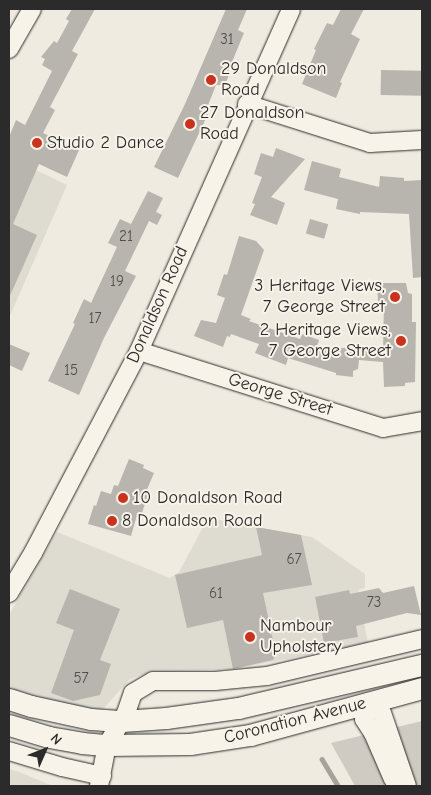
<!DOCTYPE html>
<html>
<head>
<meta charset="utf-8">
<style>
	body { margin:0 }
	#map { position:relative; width:431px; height:795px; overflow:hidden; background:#efebe0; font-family:"Comic Neue",sans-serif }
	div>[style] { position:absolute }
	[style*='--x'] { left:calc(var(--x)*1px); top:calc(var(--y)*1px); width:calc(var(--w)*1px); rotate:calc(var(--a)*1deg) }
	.built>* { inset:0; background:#dedbd1 }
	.green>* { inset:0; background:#cfcbc2 }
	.stream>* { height:4.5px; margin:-2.25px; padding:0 2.25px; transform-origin:2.25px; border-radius:2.25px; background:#a4a29a }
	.building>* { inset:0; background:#b8b5ae; transform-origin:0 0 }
	.roads { filter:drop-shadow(0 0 1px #2b2b2b) drop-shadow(0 0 1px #2b2b2b) }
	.minor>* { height:18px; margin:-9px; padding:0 9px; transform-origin:9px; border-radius:9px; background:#f7f3e8 }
	.major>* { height:21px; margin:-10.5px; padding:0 10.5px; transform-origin:10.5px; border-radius:10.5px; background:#f7f3e8 }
	.dots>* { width:14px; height:14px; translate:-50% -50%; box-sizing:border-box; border:2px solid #f7f3e8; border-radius:50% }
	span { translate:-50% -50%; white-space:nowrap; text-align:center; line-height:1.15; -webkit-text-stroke:4px #f7f3e8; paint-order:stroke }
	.number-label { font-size:15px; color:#4e4e4c }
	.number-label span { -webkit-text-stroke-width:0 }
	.poi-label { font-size:18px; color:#2b2b2b }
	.left { translate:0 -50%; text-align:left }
	.right { translate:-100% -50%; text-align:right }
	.street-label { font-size:18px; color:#2b2b2b }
	.frame { position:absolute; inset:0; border:10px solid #2b2b2b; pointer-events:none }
	.north { position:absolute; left:20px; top:725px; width:50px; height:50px; -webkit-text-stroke:4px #f7f3e8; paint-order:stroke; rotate:46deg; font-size:14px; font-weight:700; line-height:20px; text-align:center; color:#2b2b2b }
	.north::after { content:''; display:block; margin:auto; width:18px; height:22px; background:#2b2b2b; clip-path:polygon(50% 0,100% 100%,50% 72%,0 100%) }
</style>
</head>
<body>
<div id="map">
	<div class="built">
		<i style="clip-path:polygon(9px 157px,67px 185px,9px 318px)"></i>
		<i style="clip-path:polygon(208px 518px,312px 537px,365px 574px,365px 588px,358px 590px,368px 644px,233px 669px,157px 672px,141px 675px,130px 679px,105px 707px,98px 711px,9px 694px,9px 615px,57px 532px,170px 578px,179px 572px)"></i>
		<i style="clip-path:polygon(9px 769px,19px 772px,53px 786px,9px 786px)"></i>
	</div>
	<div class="green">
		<i style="clip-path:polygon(422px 721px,422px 786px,355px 786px,331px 743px)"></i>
	</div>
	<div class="stream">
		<i style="--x:322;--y:759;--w:31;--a:59"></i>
	</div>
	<div class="building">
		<i style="clip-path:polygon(72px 9px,95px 9px,72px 51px,78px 54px,50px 107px,55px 110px,43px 133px,79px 150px,67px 177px,39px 164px,13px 224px,37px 235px,9px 298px,9px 137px,16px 120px,25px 125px,52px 71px,42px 65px,45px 59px,41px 57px,54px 41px,57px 43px,69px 21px,66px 19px)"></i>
		<i style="clip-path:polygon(226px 9px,247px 9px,238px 30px,244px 33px,227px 74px,229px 75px,225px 85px,216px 85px,205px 113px,208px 114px,178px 178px,154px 167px,185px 104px)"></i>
		<i style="clip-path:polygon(341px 9px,364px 9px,351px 34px,360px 39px,340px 82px,342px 83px,336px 98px,302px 84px,316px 50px,314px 49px,327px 23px,333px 25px)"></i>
		<i style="left:381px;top:70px;width:41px;height:25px;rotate:1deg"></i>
		<i style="clip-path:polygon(276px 148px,305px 159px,271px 197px,285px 203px,277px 225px,250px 215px,255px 204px,252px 203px,262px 177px,254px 174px,261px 153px,273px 157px)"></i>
		<i style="clip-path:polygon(312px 161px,341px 169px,339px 177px,379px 187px,380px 176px,404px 178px,404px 181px,422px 180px,422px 277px,413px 278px,409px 214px,360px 212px,360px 214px,336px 209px,338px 199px,304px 190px)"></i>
		<i style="clip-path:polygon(148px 191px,163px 198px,156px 212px,162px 215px,157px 225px,149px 221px,125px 271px,136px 276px,104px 338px,79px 395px,48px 381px,75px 324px,73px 323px,84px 299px,91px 303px,117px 247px,108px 243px,120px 219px,131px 224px)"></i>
		<i style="left:310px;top:219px;width:19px;height:15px;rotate:16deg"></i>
		<i style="clip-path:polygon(239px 236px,256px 241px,264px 250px,241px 315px,251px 319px,249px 321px,300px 339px,302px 334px,319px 340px,317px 346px,383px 351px,384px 302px,378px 301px,377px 283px,406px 283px,408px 293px,412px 294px,412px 322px,416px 322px,415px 382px,405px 383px,405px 386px,384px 387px,383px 362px,359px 360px,358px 369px,353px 371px,353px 377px,336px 375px,336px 373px,288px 358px,286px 365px,255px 353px,259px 344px,231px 334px,230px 337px,227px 336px,223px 347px,194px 336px,201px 320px,216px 323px,225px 298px,217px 295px,224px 274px,227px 275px)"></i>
		<i style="clip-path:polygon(9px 344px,30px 353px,22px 371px,9px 365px)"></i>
		<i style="clip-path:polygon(129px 459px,144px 465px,143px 468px,154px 473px,145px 494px,148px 495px,141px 516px,137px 515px,131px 536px,88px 524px,94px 505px,96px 506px,101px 491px,111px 494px,114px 485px,118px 486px)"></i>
		<i style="clip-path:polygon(256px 527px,301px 535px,312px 585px,263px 593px,276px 654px,273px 660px,233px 669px,223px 620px,187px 628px,175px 575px,262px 555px)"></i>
		<i style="clip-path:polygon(414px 586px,421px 615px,407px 613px,356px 626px,358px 637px,324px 643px,315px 597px,349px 590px,350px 594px,379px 588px,383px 593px)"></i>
		<i style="clip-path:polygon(70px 589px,120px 609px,100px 660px,111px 664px,100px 695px,73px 701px,51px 693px,74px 630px,56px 623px)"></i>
	</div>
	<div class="roads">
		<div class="minor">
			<i style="--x:9;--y:49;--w:46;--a:-60.1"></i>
			<i style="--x:247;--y:104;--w:129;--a:17.6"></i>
			<i style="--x:370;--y:143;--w:52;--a:-3.3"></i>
			<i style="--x:139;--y:351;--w:256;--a:17.5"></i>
			<i style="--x:383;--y:428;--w:40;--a:-10"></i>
			<i style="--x:9;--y:593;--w:47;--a:-59"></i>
			<i style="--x:33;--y:553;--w:228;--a:-62.3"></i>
			<i style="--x:139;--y:351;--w:374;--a:-66"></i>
			<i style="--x:370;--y:702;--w:16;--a:43"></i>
			<i style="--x:382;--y:713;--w:77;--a:71.1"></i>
			<i style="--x:370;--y:702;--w:18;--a:109"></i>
			<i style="--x:364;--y:719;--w:17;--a:57"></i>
			<i style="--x:373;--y:733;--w:50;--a:66.5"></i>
			<i style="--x:9;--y:751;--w:55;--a:16.8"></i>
			<i style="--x:62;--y:767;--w:41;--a:12.7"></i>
			<i style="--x:99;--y:786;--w:42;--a:-79"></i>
			<i style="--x:107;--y:745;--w:37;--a:-59"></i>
			<i style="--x:126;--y:713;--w:21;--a:-71"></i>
			<i style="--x:133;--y:693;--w:23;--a:-31"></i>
			<i style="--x:153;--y:681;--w:62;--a:0"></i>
			<i style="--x:215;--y:681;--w:52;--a:-5.5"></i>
			<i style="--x:267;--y:676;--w:159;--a:-13.4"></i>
		</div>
		<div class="major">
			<i style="--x:9;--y:699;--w:23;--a:18"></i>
			<i style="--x:31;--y:706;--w:61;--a:12.2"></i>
			<i style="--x:91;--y:719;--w:31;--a:4"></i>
			<i style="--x:122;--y:721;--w:44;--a:-3.9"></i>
			<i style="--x:166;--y:718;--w:73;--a:-7.9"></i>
			<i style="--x:238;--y:708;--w:189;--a:-13.2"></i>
			<i style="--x:9;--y:725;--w:42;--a:16.7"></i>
			<i style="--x:49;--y:737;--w:34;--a:10"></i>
			<i style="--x:82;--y:743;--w:25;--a:5"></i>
			<i style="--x:107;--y:745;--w:83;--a:-0.7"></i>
			<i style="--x:190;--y:744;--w:61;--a:-8.5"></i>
			<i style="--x:250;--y:735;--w:178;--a:-15.3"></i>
		</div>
	</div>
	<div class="dots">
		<i style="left:211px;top:80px;background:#c8321e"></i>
		<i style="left:190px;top:124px;background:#c8321e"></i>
		<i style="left:37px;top:143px;background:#c8321e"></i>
		<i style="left:395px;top:297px;background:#c8321e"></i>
		<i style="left:401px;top:341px;background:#c8321e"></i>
		<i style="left:123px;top:498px;background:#c8321e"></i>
		<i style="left:112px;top:521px;background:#c8321e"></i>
		<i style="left:250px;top:637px;background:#c8321e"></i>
	</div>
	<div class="number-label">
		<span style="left:227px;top:40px">31</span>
		<span style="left:126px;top:237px">21</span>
		<span style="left:117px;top:282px">19</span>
		<span style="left:95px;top:319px">17</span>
		<span style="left:71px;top:371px">15</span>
		<span style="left:294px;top:560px">67</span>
		<span style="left:216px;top:594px">61</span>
		<span style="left:374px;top:603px">73</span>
		<span style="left:81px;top:679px">57</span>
	</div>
	<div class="poi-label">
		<span class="left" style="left:221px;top:80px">29 Donaldson<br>Road</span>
		<span class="left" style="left:200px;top:124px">27 Donaldson<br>Road</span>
		<span class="left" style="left:47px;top:143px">Studio 2 Dance</span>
		<span class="right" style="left:385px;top:297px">3 Heritage Views,<br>7 George Street</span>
		<span class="right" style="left:391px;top:341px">2 Heritage Views,<br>7 George Street</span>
		<span class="left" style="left:133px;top:498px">10 Donaldson Road</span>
		<span class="left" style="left:122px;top:521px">8 Donaldson Road</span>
		<span class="left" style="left:260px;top:637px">Nambour<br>Upholstery</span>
	</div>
	<div class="street-label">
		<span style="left:158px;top:305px;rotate:-66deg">Donaldson Road</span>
		<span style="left:280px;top:395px;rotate:17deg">George Street</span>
		<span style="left:295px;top:721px;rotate:-14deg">Coronation Avenue</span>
	</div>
	<div class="frame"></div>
	<div class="north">N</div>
</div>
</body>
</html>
